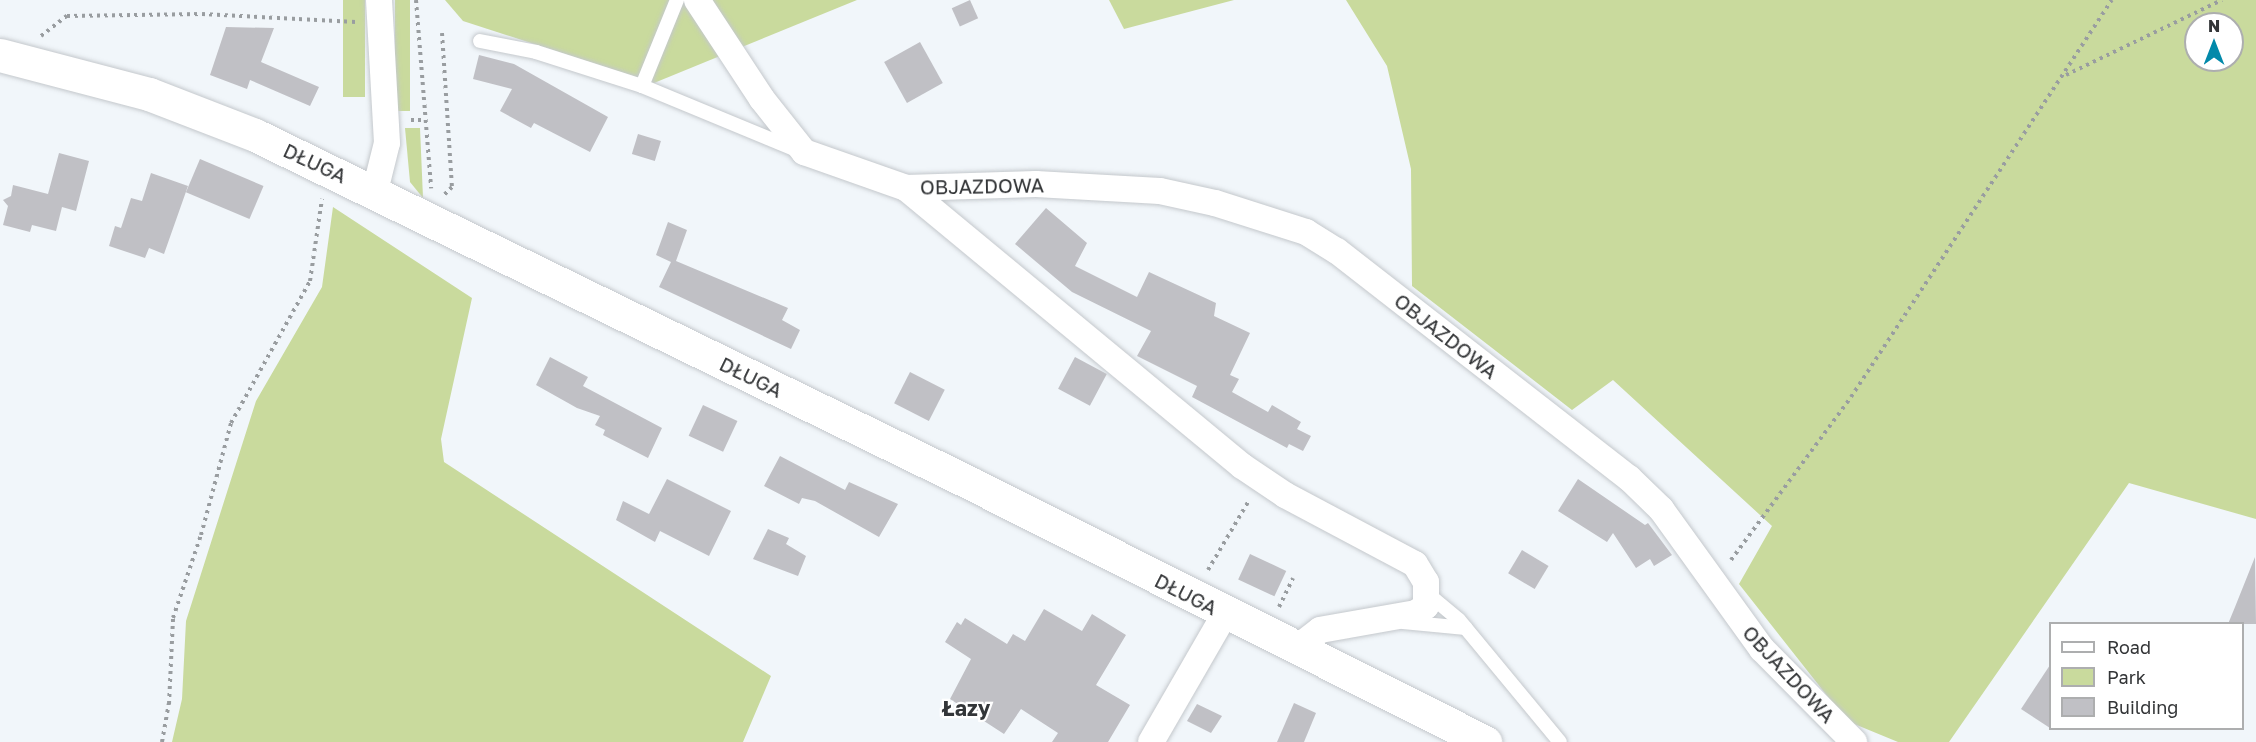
<!DOCTYPE html>
<html>
<head>
<meta charset="utf-8">
<style>
	body { margin:0 }
	#map { position:relative; width:2256px; height:742px; overflow:hidden; background:#f1f6fa; font-family:"Golos Text",sans-serif }
	div>[style] { position:absolute }
	[style*='--x'] { left:calc(var(--x)*1px); top:calc(var(--y)*1px); width:calc(var(--w)*1px); rotate:calc(var(--a)*1deg) }
	.green>* { inset:0; background:#c9da9d; transform-origin:0 0 }
	.building>* { inset:0; background:#c0c0c5; transform-origin:0 0 }
	.path>* { height:4px; margin-top:-2px; transform-origin:0; background:repeating-linear-gradient(90deg,#999da0 0 3px,transparent 0 7.5px) }
	.roads { filter:drop-shadow(0 0 2px #c4c8cc) drop-shadow(0 0 2px #c4c8cc) }
	.lane>* { height:14px; margin:-7px; padding:0 7px; transform-origin:7px; border-radius:7px; background:#fff }
	.street>* { height:26px; margin:-13px; padding:0 13px; transform-origin:13px; border-radius:13px; background:#fff }
	.secondary>* { height:33px; margin:-16.5px; padding:0 16.5px; transform-origin:16.5px; border-radius:16.5px; background:#fff }
	span { translate:-50% -50%; white-space:nowrap; text-align:center; line-height:1.15; -webkit-text-stroke:4.5px #fff; paint-order:stroke }
	.street-label { font-size:20px; color:#333537 }
	.neighbourhood-label { font-size:21px; color:#333639; font-weight:700 }
	.legend { position:absolute; left:2049px; top:622px; width:195px; height:108px; box-sizing:border-box; background:#fff; border:2px solid #adaeaf; margin:0; padding:8px 10px; list-style:none; font-size:18px; color:#333537 }
	.legend li { display:flex; align-items:center; gap:12px; height:30px }
	.legend b { width:30px; border:2px solid #adaeaf }
	.north { position:absolute; left:2184px; top:12px; width:60px; height:60px; box-sizing:border-box; background:#fff; border:2px solid #adaeaf; border-radius:50%; rotate:0deg; font-size:16px; font-weight:700; line-height:24px; text-align:center; color:#333537 }
	.north::after { content:''; display:block; margin:auto; width:21px; height:27px; background:#0289aa; clip-path:polygon(50% 0,100% 100%,50% 72%,0 100%) }
</style>
</head>
<body>
<div id="map">
	<div class="green">
		<i style="left:343px;top:0;width:22px;height:97px"></i>
		<i style="left:395px;top:0;width:15px;height:111px"></i>
		<i style="clip-path:polygon(445px 0,857px 0,654px 83px,463px 21px)"></i>
		<i style="clip-path:polygon(1109px 0,1234px 0,1124px 29px)"></i>
		<i style="clip-path:polygon(evenodd,1346px 0,2256px 0,2256px 519px,2129px 483px,1949px 742px,1898px 742px,1847px 721px,1739px 584px,1772px 526px,1613px 380px,1572px 410px,1412px 286px,1411px 169px,1387px 66px,1346px 0,2196px 24px,2232px 24px,2232px 60px,2196px 60px,2196px 24px)"></i>
		<i style="clip-path:polygon(405px 128px,420px 128px,423px 198px,410px 182px)"></i>
		<i style="clip-path:polygon(333px 207px,472px 298px,441px 439px,444px 462px,771px 676px,743px 742px,172px 742px,182px 699px,186px 621px,256px 401px,322px 287px)"></i>
	</div>
	<div class="building">
		<i style="left:970px;top:0;width:20px;height:20px;rotate:66deg"></i>
		<i style="clip-path:polygon(226px 27px,274px 28px,261px 62px,319px 87px,310px 106px,250px 80px,247px 89px,210px 75px)"></i>
		<i style="left:920px;top:42px;width:47px;height:41px;rotate:61deg"></i>
		<i style="clip-path:polygon(479px 55px,514px 64px,608px 117px,590px 152px,534px 123px,531px 128px,500px 111px,512px 89px,473px 79px)"></i>
		<i style="left:638px;top:134px;width:24px;height:21px;rotate:17deg"></i>
		<i style="clip-path:polygon(59px 153px,89px 161px,76px 211px,62px 207px,56px 231px,32px 225px,30px 232px,3px 225px,8px 206px,3px 200px,11px 196px,13px 185px,48px 194px)"></i>
		<i style="left:200px;top:159px;width:69px;height:36px;rotate:23deg"></i>
		<i style="clip-path:polygon(151px 173px,188px 186px,164px 254px,149px 248px,145px 258px,109px 246px,115px 226px,121px 228px,131px 198px,142px 201px)"></i>
		<i style="clip-path:polygon(1046px 208px,1087px 243px,1075px 266px,1137px 297px,1149px 272px,1216px 303px,1214px 316px,1250px 333px,1230px 375px,1239px 379px,1232px 392px,1268px 412px,1272px 405px,1301px 422px,1297px 429px,1311px 436px,1303px 451px,1289px 444px,1287px 448px,1192px 397px,1197px 386px,1137px 356px,1151px 331px,1072px 292px,1015px 244px)"></i>
		<i style="clip-path:polygon(668px 222px,687px 230px,676px 261px,788px 308px,782px 320px,800px 330px,791px 349px,659px 287px,671px 262px,656px 255px)"></i>
		<i style="clip-path:polygon(550px 357px,588px 377px,583px 386px,662px 428px,648px 458px,603px 435px,605px 430px,595px 425px,600px 416px,577px 408px,536px 385px)"></i>
		<i style="left:1075px;top:357px;width:36px;height:36px;rotate:28deg"></i>
		<i style="left:910px;top:372px;width:39px;height:35px;rotate:27deg"></i>
		<i style="left:703px;top:405px;width:38px;height:34px;rotate:25deg"></i>
		<i style="clip-path:polygon(780px 456px,845px 490px,849px 482px,898px 504px,879px 537px,815px 501px,802px 498px,799px 504px,764px 486px)"></i>
		<i style="clip-path:polygon(667px 479px,731px 511px,709px 556px,660px 531px,655px 542px,616px 520px,623px 501px,649px 514px)"></i>
		<i style="clip-path:polygon(1578px 479px,1645px 525px,1648px 523px,1672px 555px,1654px 566px,1650px 559px,1636px 568px,1613px 533px,1607px 542px,1558px 511px)"></i>
		<i style="clip-path:polygon(768px 529px,789px 538px,786px 544px,806px 556px,798px 576px,753px 559px)"></i>
		<i style="left:1522px;top:550px;width:31px;height:27px;rotate:31deg"></i>
		<i style="left:1250px;top:554px;width:40px;height:28px;rotate:25deg"></i>
		<i style="clip-path:polygon(2255px 557px,2256px 624px,2228px 624px,2235px 607px)"></i>
		<i style="clip-path:polygon(1044px 609px,1082px 631px,1092px 614px,1126px 635px,1096px 685px,1130px 705px,1108px 742px,1052px 742px,1058px 733px,1021px 709px,1004px 734px,950px 699px,971px 659px,945px 642px,957px 622px,961px 625px,965px 618px,1007px 644px,1013px 634px,1025px 641px)"></i>
		<i style="clip-path:polygon(2050px 665px,2050px 728px,2021px 709px)"></i>
		<i style="clip-path:polygon(1294px 703px,1316px 713px,1304px 742px,1277px 742px)"></i>
		<i style="clip-path:polygon(1197px 704px,1222px 716px,1211px 733px,1187px 721px)"></i>
	</div>
	<div class="path">
		<i style="--x:416;--y:0;--w:189;--a:85.4"></i>
		<i style="--x:442;--y:33;--w:154;--a:86.3"></i>
		<i style="--x:452;--y:187;--w:13;--a:135"></i>
		<i style="--x:41;--y:36;--w:33;--a:-38"></i>
		<i style="--x:67;--y:16;--w:135;--a:-0.8"></i>
		<i style="--x:202;--y:14;--w:154;--a:3"></i>
		<i style="--x:2066;--y:75;--w:173;--a:-25.7"></i>
		<i style="--x:411;--y:120;--w:14;--a:0"></i>
		<i style="--x:1731;--y:560;--w:202;--a:-53.6"></i>
		<i style="--x:1851;--y:397;--w:475;--a:-56.7"></i>
		<i style="--x:1208;--y:570;--w:79;--a:-59.5"></i>
		<i style="--x:1279;--y:607;--w:32;--a:-64"></i>
		<i style="--x:162;--y:742;--w:39;--a:-80"></i>
		<i style="--x:169;--y:704;--w:86;--a:-87.3"></i>
		<i style="--x:173;--y:618;--w:88;--a:-71.4"></i>
		<i style="--x:201;--y:535;--w:116;--a:-75"></i>
		<i style="--x:231;--y:423;--w:162;--a:-60.9"></i>
		<i style="--x:310;--y:281;--w:83;--a:-81.7"></i>
	</div>
	<div class="roads">
		<div class="lane">
			<i style="--x:480;--y:41;--w:57;--a:11.1"></i>
			<i style="--x:536;--y:52;--w:111;--a:17.8"></i>
			<i style="--x:642;--y:86;--w:170;--a:22.5"></i>
			<i style="--x:642;--y:86;--w:93;--a:-67.9"></i>
			<i style="--x:1428;--y:594;--w:40;--a:40"></i>
			<i style="--x:1459;--y:620;--w:158;--a:50.4"></i>
			<i style="--x:1403;--y:622;--w:63;--a:5.4"></i>
		</div>
		<div class="street">
			<i style="--x:697;--y:0;--w:118;--a:56.7"></i>
			<i style="--x:762;--y:99;--w:68;--a:51.6"></i>
			<i style="--x:804;--y:152;--w:108;--a:19.4"></i>
			<i style="--x:906;--y:188;--w:130;--a:-1.8"></i>
			<i style="--x:1036;--y:184;--w:124;--a:3.2"></i>
			<i style="--x:1160;--y:191;--w:56;--a:12.3"></i>
			<i style="--x:1215;--y:203;--w:96;--a:17.7"></i>
			<i style="--x:1306;--y:232;--w:36;--a:32"></i>
			<i style="--x:1337;--y:251;--w:370;--a:37.9"></i>
			<i style="--x:1629;--y:478;--w:45;--a:44.1"></i>
			<i style="--x:1661;--y:509;--w:173;--a:54.2"></i>
			<i style="--x:1762;--y:649;--w:131;--a:45.3"></i>
			<i style="--x:906;--y:188;--w:436;--a:39.6"></i>
			<i style="--x:1242;--y:466;--w:52;--a:34"></i>
			<i style="--x:1285;--y:495;--w:147;--a:28"></i>
			<i style="--x:1415;--y:564;--w:21;--a:59"></i>
			<i style="--x:1426;--y:582;--w:24;--a:90"></i>
			<i style="--x:1426;--y:606;--w:12;--a:145"></i>
			<i style="--x:1416;--y:613;--w:97;--a:170"></i>
			<i style="--x:1320;--y:630;--w:31;--a:142"></i>
			<i style="--x:375;--y:191;--w:49;--a:-76"></i>
			<i style="--x:387;--y:143;--w:143;--a:-93.2"></i>
			<i style="--x:1151;--y:742;--w:148;--a:-60"></i>
		</div>
		<div class="secondary">
			<i style="--x:0;--y:55;--w:154;--a:14.7"></i>
			<i style="--x:149;--y:94;--w:114;--a:21.1"></i>
			<i style="--x:255;--y:135;--w:793;--a:25.95"></i>
			<i style="--x:968;--y:482;--w:579;--a:26.7"></i>
		</div>
	</div>
	<div class="street-label">
		<span style="left:315px;top:163px;rotate:25deg">DŁUGA</span>
		<span style="left:982px;top:186px;rotate:-1deg">OBJAZDOWA</span>
		<span style="left:1446px;top:336px;rotate:38deg">OBJAZDOWA</span>
		<span style="left:751px;top:377px;rotate:26deg">DŁUGA</span>
		<span style="left:1186px;top:594px;rotate:27deg">DŁUGA</span>
		<span style="left:1789px;top:674px;rotate:47deg">OBJAZDOWA</span>
	</div>
	<div class="neighbourhood-label">
		<span style="left:966px;top:708px">Łazy</span>
	</div>
	<ul class="legend">
	<li><b style="height:8px;background:#fff"></b>Road</li>
	<li><b style="height:16px;background:#c9da9d"></b>Park</li>
	<li><b style="height:16px;background:#c0c0c5"></b>Building</li>
	</ul>
	<div class="north">N</div>
</div>
</body>
</html>
